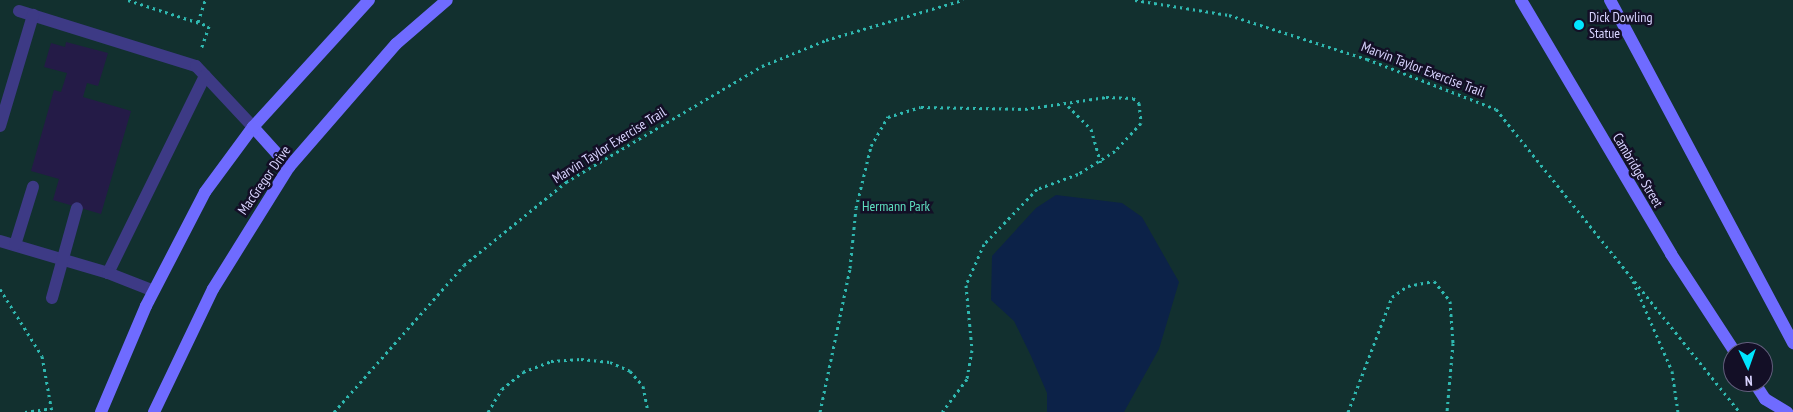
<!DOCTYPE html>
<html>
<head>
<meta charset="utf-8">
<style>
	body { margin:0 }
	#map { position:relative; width:1793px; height:412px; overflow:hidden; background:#130f26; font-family:"PT Sans Narrow",sans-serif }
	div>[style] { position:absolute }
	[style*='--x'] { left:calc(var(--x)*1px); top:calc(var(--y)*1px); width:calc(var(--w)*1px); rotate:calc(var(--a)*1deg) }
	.green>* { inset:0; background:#12302f }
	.water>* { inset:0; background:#0c2248 }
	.building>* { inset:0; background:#241b47 }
	.path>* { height:3px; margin-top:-1.5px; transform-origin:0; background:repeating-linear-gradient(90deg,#2fb8b0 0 2.5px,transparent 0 6.5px) }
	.lane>* { height:12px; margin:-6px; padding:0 6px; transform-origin:6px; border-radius:6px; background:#3d3a85 }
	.secondary>* { height:12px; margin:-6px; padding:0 6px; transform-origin:6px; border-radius:6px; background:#6f6bff }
	.dots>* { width:14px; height:14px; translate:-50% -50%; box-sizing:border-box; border:2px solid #130f26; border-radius:50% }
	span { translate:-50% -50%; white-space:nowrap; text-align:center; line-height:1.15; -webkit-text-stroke:5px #130f26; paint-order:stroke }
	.poi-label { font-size:14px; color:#d9d4ff }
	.left { translate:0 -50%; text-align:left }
	.street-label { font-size:14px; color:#d9d4ff }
	.park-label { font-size:14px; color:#5fe0c0 }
	.north { position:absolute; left:1723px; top:342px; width:50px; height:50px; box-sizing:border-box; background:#130f26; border:1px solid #625e7d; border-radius:50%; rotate:177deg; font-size:14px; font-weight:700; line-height:20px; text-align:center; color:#d9d4ff }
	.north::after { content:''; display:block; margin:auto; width:18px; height:22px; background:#00e5ff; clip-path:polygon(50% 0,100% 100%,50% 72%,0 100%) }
</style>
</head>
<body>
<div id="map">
	<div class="green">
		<i style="clip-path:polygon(evenodd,0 0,1793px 0,1793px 412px,0 412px,0 0,1733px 352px,1763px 352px,1763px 382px,1733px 382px,1733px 352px)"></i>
	</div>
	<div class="water">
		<i style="clip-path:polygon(1056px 195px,1122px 203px,1142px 217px,1179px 282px,1159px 349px,1124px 412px,1047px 412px,1047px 393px,1031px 356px,1014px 321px,991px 300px,992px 256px,1036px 208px)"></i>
	</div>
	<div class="building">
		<i style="clip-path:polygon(66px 42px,108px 53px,98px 86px,87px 83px,83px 97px,131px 111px,101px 214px,53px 200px,59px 179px,31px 171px,54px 90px,61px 92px,67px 73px,44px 67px,51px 43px,65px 47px)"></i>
	</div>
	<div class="path">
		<i style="--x:128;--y:0;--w:85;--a:17.8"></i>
		<i style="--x:209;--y:26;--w:24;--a:109"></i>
		<i style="--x:1135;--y:0;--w:95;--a:9.1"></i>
		<i style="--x:1229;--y:15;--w:145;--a:17.7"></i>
		<i style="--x:1367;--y:59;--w:138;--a:21.2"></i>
		<i style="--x:1496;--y:109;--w:389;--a:51.2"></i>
		<i style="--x:198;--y:22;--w:23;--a:-72"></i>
		<i style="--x:1068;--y:106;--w:33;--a:45"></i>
		<i style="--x:1091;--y:129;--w:35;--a:74"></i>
		<i style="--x:1633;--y:281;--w:98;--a:66.6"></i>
		<i style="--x:1672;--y:371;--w:41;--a:81.7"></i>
		<i style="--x:0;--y:289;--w:79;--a:57.9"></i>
		<i style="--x:42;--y:356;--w:57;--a:79.9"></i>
		<i style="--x:25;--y:412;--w:27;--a:-8"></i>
		<i style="--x:334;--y:412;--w:196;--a:-48.5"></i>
		<i style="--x:464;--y:265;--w:132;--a:-39.1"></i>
		<i style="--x:566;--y:182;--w:228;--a:-30.6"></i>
		<i style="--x:762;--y:66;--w:69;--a:-22.1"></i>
		<i style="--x:826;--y:40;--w:143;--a:-16.3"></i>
		<i style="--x:488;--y:412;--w:27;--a:-59"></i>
		<i style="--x:502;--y:389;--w:27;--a:-39"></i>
		<i style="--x:523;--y:372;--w:30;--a:-21"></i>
		<i style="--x:551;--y:361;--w:30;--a:-4"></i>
		<i style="--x:581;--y:359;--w:29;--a:6"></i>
		<i style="--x:610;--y:362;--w:22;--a:24"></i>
		<i style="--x:630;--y:371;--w:20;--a:49"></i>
		<i style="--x:643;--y:386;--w:26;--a:79"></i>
		<i style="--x:820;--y:412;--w:147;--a:-78.2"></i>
		<i style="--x:850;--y:268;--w:60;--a:-84.3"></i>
		<i style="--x:856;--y:208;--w:64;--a:-76.4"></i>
		<i style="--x:871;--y:146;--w:34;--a:-60"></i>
		<i style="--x:888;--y:117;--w:34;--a:-17"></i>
		<i style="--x:921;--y:107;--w:104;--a:1.1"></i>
		<i style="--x:1025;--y:109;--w:82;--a:-8.4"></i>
		<i style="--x:1106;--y:97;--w:27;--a:2"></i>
		<i style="--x:1133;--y:98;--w:8;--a:40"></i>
		<i style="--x:1139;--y:103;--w:20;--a:84"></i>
		<i style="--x:1141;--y:123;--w:38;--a:133"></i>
		<i style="--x:1115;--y:151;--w:44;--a:148.1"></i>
		<i style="--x:1078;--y:174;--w:44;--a:159.9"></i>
		<i style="--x:1037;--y:189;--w:76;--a:133.9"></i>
		<i style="--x:984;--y:244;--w:45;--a:113.7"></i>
		<i style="--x:966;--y:285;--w:65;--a:84.7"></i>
		<i style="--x:972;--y:350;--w:29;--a:100"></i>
		<i style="--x:967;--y:379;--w:41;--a:127.1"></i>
		<i style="--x:1348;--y:412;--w:123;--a:-69.1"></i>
		<i style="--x:1392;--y:297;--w:19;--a:-35"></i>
		<i style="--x:1408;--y:286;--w:26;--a:-11"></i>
		<i style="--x:1434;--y:281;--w:26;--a:51"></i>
		<i style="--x:1450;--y:301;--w:42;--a:85.9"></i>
		<i style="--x:1453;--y:343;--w:69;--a:95"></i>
	</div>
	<div class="lane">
		<i style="--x:19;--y:11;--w:185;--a:17.3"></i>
		<i style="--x:196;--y:66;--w:83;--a:46.9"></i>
		<i style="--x:0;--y:126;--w:116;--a:-73.4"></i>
		<i style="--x:0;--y:241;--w:113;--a:16.5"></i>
		<i style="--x:108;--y:273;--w:220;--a:-63.8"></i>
		<i style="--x:15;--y:245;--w:61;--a:-72.8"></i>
		<i style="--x:108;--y:273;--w:49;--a:21.4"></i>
		<i style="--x:52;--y:298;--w:93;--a:-74.5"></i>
	</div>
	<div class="secondary">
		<i style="--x:1521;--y:0;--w:295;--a:59.4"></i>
		<i style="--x:1671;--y:254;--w:117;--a:56.9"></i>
		<i style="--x:1610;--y:0;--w:389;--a:61.9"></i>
		<i style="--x:253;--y:127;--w:54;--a:48"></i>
		<i style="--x:1754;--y:382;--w:20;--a:57"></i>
		<i style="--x:1765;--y:399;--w:26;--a:31"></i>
		<i style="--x:101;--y:412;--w:115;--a:-67"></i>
		<i style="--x:146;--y:306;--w:128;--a:-62.6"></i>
		<i style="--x:205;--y:192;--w:81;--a:-53.6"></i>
		<i style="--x:253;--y:127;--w:172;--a:-47.6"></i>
		<i style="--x:154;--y:412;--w:136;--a:-64.4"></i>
		<i style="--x:213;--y:289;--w:144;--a:-58.1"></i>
		<i style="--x:289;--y:167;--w:163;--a:-49"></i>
		<i style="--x:396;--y:44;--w:67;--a:-40.8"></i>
	</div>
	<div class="dots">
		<i style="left:1579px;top:25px;background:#00e5ff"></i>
	</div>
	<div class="poi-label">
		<span class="left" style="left:1589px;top:25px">Dick Dowling<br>Statue</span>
	</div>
	<div class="street-label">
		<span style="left:1423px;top:69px;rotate:21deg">Marvin Taylor Exercise Trail</span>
		<span style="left:609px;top:145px;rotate:-32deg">Marvin Taylor Exercise Trail</span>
		<span style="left:1638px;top:170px;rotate:59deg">Cambridge Street</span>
		<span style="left:264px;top:180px;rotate:-55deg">MacGregor Drive</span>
	</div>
	<div class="park-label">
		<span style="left:896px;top:206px">Hermann Park</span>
	</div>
	<div class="north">N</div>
</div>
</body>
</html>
